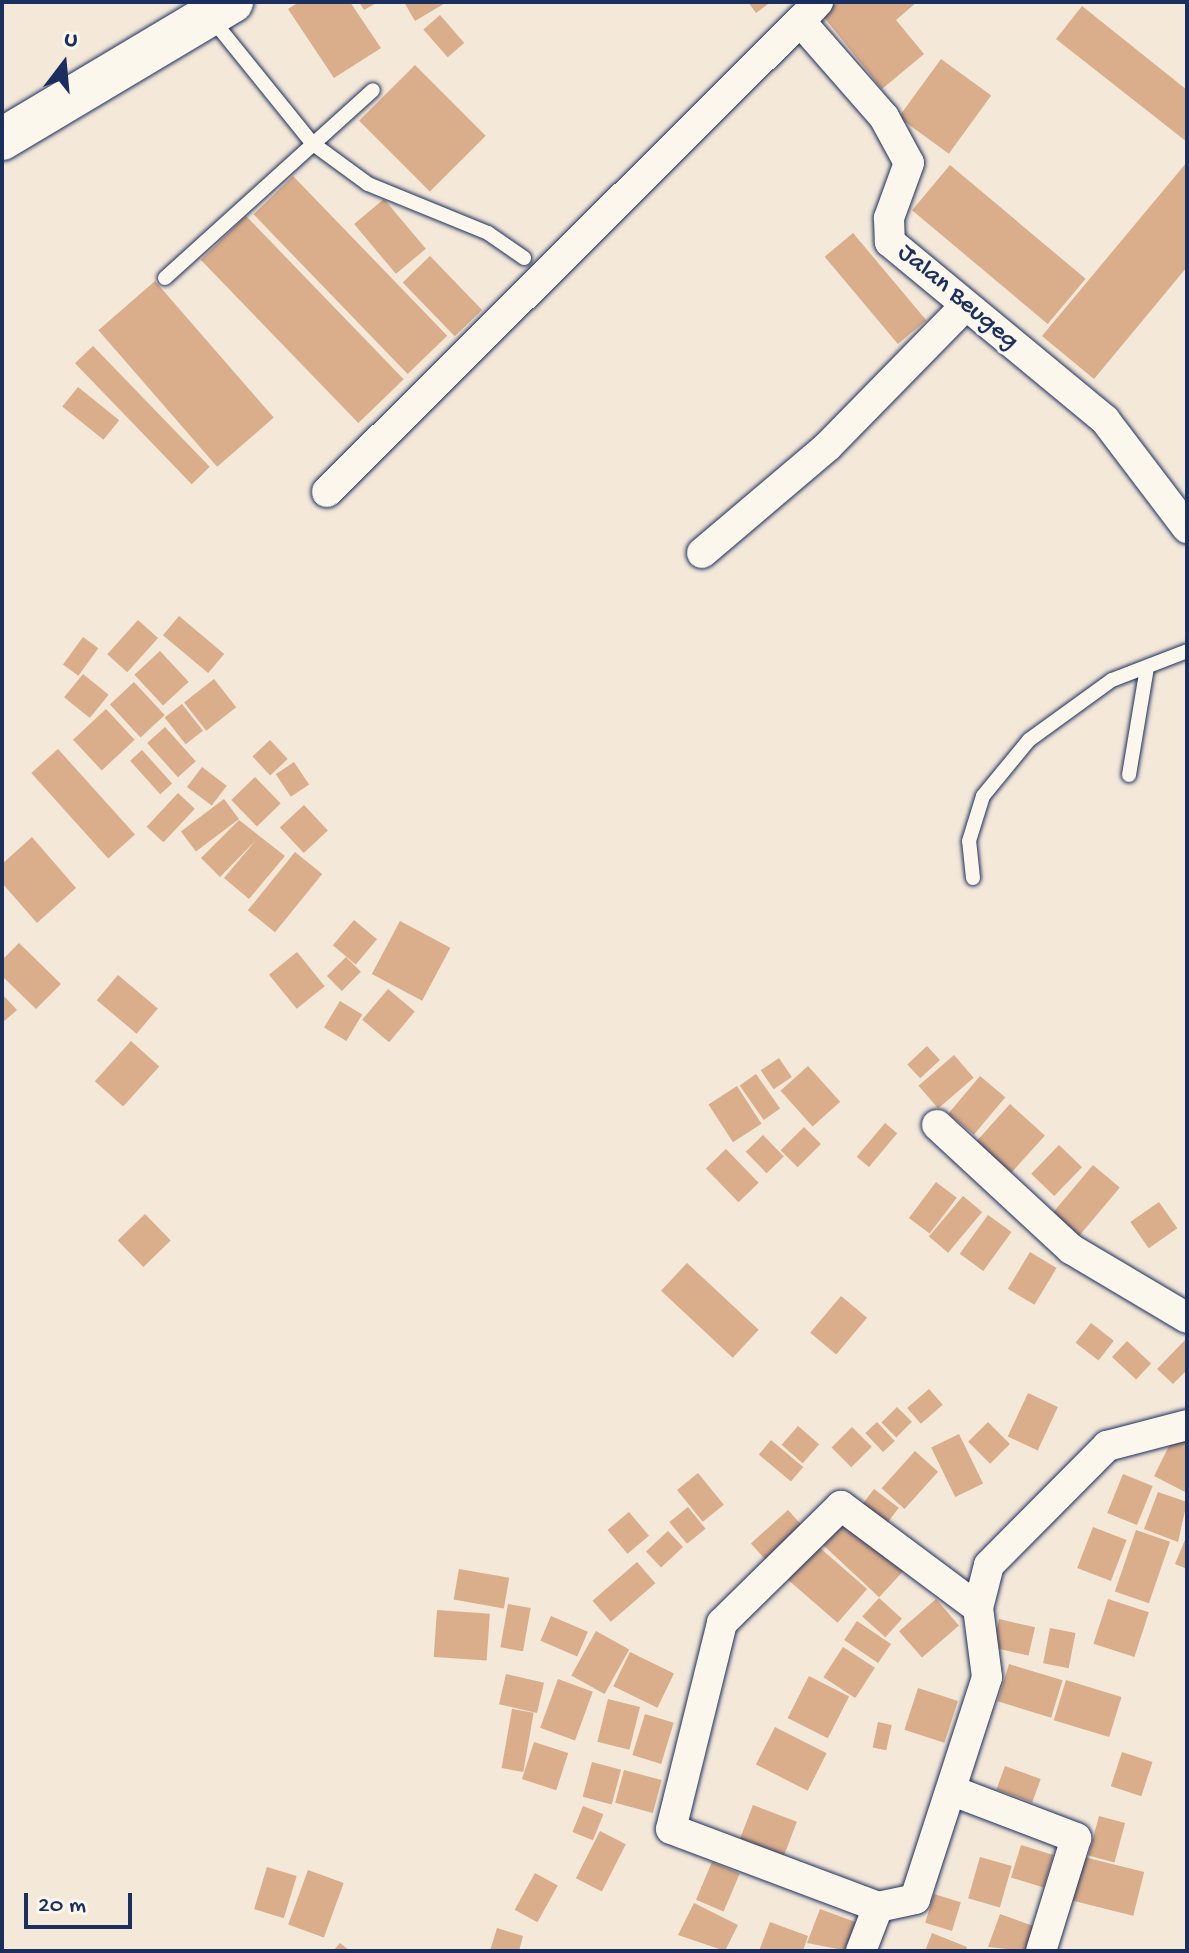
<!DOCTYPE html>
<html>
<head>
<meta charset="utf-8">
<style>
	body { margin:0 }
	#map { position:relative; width:1189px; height:1953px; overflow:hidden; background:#f4e8d9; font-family:"Gochi Hand",sans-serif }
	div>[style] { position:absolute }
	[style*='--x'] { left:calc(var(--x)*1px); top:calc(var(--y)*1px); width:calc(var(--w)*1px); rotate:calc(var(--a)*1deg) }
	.building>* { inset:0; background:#daad8b; transform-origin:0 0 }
	.roads { filter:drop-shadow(0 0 2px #1b2f5e) drop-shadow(0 0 2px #1b2f5e) }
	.lane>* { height:14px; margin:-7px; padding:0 7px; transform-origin:7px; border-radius:7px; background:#fbf7ec }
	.street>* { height:30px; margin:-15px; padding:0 15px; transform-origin:15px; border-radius:15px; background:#fbf7ec }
	.secondary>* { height:42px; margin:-21px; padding:0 21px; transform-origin:21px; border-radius:21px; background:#fbf7ec }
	span { translate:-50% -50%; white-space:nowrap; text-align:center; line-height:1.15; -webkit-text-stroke:6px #fbf7ec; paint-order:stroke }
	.street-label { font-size:26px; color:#1b2f5e }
	.frame { position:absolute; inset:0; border:4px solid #1b2f5e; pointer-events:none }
	.north { position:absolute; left:24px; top:24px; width:80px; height:80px; -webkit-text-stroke:6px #fbf7ec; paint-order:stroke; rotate:16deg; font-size:22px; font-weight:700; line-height:32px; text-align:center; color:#1b2f5e }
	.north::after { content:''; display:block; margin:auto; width:28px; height:36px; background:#1b2f5e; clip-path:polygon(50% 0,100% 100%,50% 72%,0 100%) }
	.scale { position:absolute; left:24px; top:1893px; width:108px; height:36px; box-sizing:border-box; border:4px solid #1b2f5e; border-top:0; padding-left:10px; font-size:24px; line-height:28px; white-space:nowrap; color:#1b2f5e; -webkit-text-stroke:6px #fbf7ec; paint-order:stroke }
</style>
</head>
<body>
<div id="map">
	<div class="building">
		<i style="clip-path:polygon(299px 2px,350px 2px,381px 48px,334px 78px,288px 9px)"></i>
		<i style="clip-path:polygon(359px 2px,378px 2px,364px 10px)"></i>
		<i style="clip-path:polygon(404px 2px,447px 2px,415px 21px)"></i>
		<i style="clip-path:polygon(748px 2px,771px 2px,756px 13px)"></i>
		<i style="clip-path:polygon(838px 2px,917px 2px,896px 20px,924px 54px,882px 89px,822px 15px)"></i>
		<i style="clip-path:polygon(1082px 6px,1187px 90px,1187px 142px,1056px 39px)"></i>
		<i style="left:440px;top:15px;width:37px;height:22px;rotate:49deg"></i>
		<i style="left:941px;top:59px;width:62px;height:72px;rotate:36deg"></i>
		<i style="left:415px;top:65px;width:100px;height:79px;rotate:45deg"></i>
		<i style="clip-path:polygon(1187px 162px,1187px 267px,1094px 379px,1042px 336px)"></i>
		<i style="left:950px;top:165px;width:177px;height:59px;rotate:40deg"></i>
		<i style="left:293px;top:176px;width:222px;height:55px;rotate:46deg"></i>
		<i style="left:384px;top:199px;width:65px;height:39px;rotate:50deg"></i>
		<i style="left:246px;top:216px;width:227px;height:63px;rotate:46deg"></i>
		<i style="left:853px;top:233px;width:114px;height:37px;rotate:50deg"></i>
		<i style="left:430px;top:256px;width:75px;height:38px;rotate:46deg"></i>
		<i style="left:155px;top:281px;width:181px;height:75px;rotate:49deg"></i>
		<i style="left:93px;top:346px;width:168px;height:25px;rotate:46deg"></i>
		<i style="left:78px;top:387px;width:53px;height:25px;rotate:39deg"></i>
		<i style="left:179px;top:616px;width:59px;height:25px;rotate:40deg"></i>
		<i style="left:138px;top:620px;width:27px;height:46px;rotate:42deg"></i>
		<i style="left:83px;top:637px;width:19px;height:34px;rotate:36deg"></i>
		<i style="left:160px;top:651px;width:42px;height:35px;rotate:47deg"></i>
		<i style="left:83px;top:674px;width:33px;height:30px;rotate:39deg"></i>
		<i style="left:214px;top:679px;width:36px;height:38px;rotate:52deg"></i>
		<i style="left:134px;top:682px;width:45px;height:33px;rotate:47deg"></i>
		<i style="left:182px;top:704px;width:34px;height:22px;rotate:52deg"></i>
		<i style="left:106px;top:709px;width:42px;height:45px;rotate:47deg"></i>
		<i style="left:165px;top:727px;width:46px;height:24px;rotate:48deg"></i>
		<i style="left:270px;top:740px;width:26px;height:24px;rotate:47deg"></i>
		<i style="left:58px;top:749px;width:115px;height:36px;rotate:48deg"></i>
		<i style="left:142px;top:750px;width:45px;height:16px;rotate:48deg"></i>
		<i style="left:294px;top:762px;width:27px;height:22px;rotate:56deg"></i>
		<i style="left:202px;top:767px;width:31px;height:25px;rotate:37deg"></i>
		<i style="left:255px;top:777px;width:37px;height:33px;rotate:46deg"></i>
		<i style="left:178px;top:793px;width:23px;height:46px;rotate:43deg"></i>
		<i style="left:224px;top:799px;width:25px;height:54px;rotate:53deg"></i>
		<i style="left:304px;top:805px;width:35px;height:33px;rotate:47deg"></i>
		<i style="clip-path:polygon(239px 820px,285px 856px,249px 899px,224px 878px,256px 840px,220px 877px,201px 858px)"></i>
		<i style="clip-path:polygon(32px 837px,76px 888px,37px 923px,2px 883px,2px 864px)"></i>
		<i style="left:295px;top:852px;width:35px;height:75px;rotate:39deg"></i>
		<i style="left:354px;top:920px;width:30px;height:33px;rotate:40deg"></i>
		<i style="left:400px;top:921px;width:57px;height:60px;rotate:28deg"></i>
		<i style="clip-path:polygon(19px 943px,61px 984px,36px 1009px,2px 976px,2px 960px)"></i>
		<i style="left:297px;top:952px;width:44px;height:36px;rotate:51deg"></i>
		<i style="left:346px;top:957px;width:21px;height:27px;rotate:45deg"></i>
		<i style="left:118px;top:975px;width:52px;height:33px;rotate:40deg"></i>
		<i style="left:388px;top:989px;width:35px;height:40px;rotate:40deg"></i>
		<i style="clip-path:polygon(2px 994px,17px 1010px,2px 1023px)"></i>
		<i style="left:340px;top:1001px;width:26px;height:31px;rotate:31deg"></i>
		<i style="left:131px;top:1041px;width:38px;height:54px;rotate:42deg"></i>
		<i style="left:927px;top:1046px;width:19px;height:27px;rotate:47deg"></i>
		<i style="left:954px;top:1055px;width:30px;height:47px;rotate:49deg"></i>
		<i style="left:779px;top:1058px;width:23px;height:22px;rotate:56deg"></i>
		<i style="left:808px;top:1066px;width:48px;height:37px;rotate:48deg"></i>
		<i style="left:756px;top:1074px;width:42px;height:20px;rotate:55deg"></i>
		<i style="left:980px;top:1076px;width:33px;height:49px;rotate:40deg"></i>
		<i style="left:737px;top:1086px;width:45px;height:34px;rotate:57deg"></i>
		<i style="left:1010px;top:1104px;width:47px;height:50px;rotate:42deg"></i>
		<i style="left:885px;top:1123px;width:16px;height:44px;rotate:40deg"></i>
		<i style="left:804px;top:1127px;width:24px;height:33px;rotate:45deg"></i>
		<i style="left:763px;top:1135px;width:30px;height:24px;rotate:46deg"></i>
		<i style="left:1059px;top:1145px;width:32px;height:40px;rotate:44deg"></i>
		<i style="left:726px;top:1149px;width:47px;height:28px;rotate:46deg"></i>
		<i style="left:1093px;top:1165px;width:35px;height:67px;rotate:40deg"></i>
		<i style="left:936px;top:1182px;width:26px;height:45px;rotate:37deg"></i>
		<i style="left:963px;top:1196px;width:25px;height:53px;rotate:40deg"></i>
		<i style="left:1159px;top:1202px;width:32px;height:35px;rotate:55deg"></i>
		<i style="left:145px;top:1214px;width:37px;height:38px;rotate:46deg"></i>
		<i style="left:988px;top:1215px;width:29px;height:48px;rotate:36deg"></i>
		<i style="left:1030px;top:1252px;width:31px;height:43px;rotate:31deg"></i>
		<i style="left:687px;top:1263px;width:98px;height:38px;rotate:43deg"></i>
		<i style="left:841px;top:1296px;width:34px;height:48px;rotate:40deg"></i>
		<i style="left:1091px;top:1323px;width:29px;height:25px;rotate:38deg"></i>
		<i style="clip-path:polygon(1185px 1340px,1187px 1370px,1173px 1384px,1157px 1369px)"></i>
		<i style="left:1127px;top:1341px;width:33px;height:22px;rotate:43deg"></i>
		<i style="left:929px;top:1389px;width:21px;height:29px;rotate:49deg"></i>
		<i style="left:1028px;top:1393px;width:33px;height:48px;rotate:25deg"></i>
		<i style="left:897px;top:1407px;width:21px;height:22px;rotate:45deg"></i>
		<i style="left:877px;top:1422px;width:26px;height:16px;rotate:47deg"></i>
		<i style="left:988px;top:1422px;width:31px;height:28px;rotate:45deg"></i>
		<i style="left:798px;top:1426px;width:28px;height:25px;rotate:41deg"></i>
		<i style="left:852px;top:1427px;width:28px;height:29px;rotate:45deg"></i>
		<i style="clip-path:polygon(1177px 1430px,1187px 1435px,1187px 1493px,1154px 1476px)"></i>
		<i style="left:959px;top:1434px;width:55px;height:31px;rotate:64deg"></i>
		<i style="left:771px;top:1440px;width:42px;height:19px;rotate:40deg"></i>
		<i style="left:915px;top:1451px;width:31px;height:50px;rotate:42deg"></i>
		<i style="left:698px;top:1473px;width:41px;height:27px;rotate:51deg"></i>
		<i style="left:1123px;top:1474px;width:32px;height:42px;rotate:22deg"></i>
		<i style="left:874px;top:1489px;width:31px;height:22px;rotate:37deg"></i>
		<i style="clip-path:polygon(1158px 1492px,1187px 1502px,1178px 1542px,1144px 1529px)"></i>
		<i style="left:688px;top:1507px;width:28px;height:24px;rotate:51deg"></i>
		<i style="left:788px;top:1510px;width:30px;height:50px;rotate:48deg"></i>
		<i style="left:629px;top:1512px;width:31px;height:28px;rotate:50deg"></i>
		<i style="left:845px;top:1512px;width:83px;height:39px;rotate:43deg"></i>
		<i style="left:1093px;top:1527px;width:36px;height:44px;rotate:21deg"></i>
		<i style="left:1136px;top:1530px;width:36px;height:65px;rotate:19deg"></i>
		<i style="left:668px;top:1531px;width:22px;height:30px;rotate:47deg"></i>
		<i style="clip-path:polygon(1187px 1535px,1187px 1569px,1175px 1564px)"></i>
		<i style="left:812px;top:1541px;width:73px;height:45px;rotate:41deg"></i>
		<i style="left:637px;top:1562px;width:28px;height:59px;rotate:49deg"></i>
		<i style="left:459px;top:1569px;width:51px;height:31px;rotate:10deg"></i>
		<i style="left:879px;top:1598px;width:31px;height:25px;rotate:42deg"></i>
		<i style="left:936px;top:1599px;width:35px;height:49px;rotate:49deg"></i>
		<i style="left:1108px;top:1599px;width:43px;height:47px;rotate:18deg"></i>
		<i style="left:508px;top:1604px;width:23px;height:44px;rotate:10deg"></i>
		<i style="left:437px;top:1610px;width:53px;height:47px;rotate:4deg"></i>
		<i style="left:551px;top:1616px;width:40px;height:27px;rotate:23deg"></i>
		<i style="left:999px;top:1619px;width:37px;height:29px;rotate:13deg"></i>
		<i style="left:857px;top:1621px;width:41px;height:23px;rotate:34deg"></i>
		<i style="left:1050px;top:1628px;width:26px;height:36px;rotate:11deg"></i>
		<i style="left:596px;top:1631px;width:38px;height:51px;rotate:29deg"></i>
		<i style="left:843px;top:1647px;width:38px;height:36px;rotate:33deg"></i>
		<i style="left:630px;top:1652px;width:49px;height:38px;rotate:26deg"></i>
		<i style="left:1009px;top:1664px;width:56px;height:39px;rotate:17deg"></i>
		<i style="left:506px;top:1674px;width:39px;height:31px;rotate:13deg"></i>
		<i style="left:809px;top:1676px;width:45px;height:47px;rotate:27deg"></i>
		<i style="left:558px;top:1679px;width:37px;height:52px;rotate:20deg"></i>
		<i style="left:1066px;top:1680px;width:58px;height:42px;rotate:17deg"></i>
		<i style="left:918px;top:1688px;width:42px;height:44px;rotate:18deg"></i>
		<i style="left:608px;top:1699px;width:33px;height:44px;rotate:14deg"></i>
		<i style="left:512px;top:1709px;width:22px;height:60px;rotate:10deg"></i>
		<i style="left:645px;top:1714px;width:30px;height:43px;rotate:17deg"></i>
		<i style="left:878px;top:1722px;width:14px;height:26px;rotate:12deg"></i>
		<i style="left:775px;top:1727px;width:58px;height:42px;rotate:27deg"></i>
		<i style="left:534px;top:1742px;width:36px;height:39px;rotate:18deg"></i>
		<i style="left:1122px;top:1752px;width:32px;height:36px;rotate:18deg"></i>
		<i style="left:592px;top:1762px;width:30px;height:36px;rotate:15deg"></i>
		<i style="left:1005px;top:1766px;width:38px;height:25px;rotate:20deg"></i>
		<i style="left:624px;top:1770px;width:39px;height:34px;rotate:15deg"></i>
		<i style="left:753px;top:1805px;width:47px;height:36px;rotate:21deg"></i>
		<i style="left:583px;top:1806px;width:22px;height:28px;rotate:22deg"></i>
		<i style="left:1099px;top:1816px;width:27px;height:41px;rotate:15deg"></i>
		<i style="left:600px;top:1831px;width:29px;height:53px;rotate:27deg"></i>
		<i style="left:1021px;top:1845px;width:34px;height:34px;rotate:17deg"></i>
		<i style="left:980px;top:1857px;width:33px;height:43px;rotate:16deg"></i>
		<i style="left:1084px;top:1857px;width:62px;height:45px;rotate:14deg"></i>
		<i style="left:712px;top:1862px;width:30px;height:41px;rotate:23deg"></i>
		<i style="left:267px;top:1867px;width:31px;height:44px;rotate:17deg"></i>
		<i style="left:308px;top:1870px;width:38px;height:58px;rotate:20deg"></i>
		<i style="left:535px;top:1873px;width:26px;height:42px;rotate:29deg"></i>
		<i style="left:934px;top:1894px;width:28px;height:30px;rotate:17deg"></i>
		<i style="clip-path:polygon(694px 1903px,738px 1925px,725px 1951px,678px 1935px)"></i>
		<i style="clip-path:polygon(820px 1909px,858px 1923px,848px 1951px,807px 1943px)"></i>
		<i style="clip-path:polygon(1000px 1914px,1036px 1927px,1027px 1951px,988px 1947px)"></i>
		<i style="clip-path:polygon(770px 1922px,808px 1936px,803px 1951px,759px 1951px)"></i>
		<i style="clip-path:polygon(497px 1928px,523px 1936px,519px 1951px,490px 1951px)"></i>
		<i style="clip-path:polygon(932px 1933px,967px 1947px,966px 1951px,925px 1951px)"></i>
		<i style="clip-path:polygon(340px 1943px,350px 1951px,333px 1951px)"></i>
	</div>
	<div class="roads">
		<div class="lane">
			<i style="--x:212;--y:19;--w:159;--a:51.1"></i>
			<i style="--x:312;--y:143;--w:69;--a:36.2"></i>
			<i style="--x:368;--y:184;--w:130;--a:22.2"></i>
			<i style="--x:488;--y:233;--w:44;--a:34.8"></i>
			<i style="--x:165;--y:278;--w:280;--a:-42.1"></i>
			<i style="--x:1129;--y:775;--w:109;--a:-80.5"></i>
			<i style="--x:973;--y:878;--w:37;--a:-96"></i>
			<i style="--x:969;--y:841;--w:47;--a:-72.7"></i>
			<i style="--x:983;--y:796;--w:72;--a:-50.6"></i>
			<i style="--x:1029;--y:740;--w:102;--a:-35.9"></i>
			<i style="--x:1112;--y:680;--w:80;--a:-21.1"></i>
		</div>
		<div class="street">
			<i style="--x:818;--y:2;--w:26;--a:133"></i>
			<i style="--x:800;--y:21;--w:128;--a:48.8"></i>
			<i style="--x:884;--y:117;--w:52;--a:61.5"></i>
			<i style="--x:909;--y:163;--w:59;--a:110"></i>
			<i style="--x:889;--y:218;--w:24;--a:88"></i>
			<i style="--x:890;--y:242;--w:279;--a:39.6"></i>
			<i style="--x:1105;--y:420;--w:136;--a:52.8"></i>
			<i style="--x:327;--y:492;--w:668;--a:-44.88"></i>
			<i style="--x:702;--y:553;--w:165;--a:-40.3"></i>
			<i style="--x:828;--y:446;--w:196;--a:-45.6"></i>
			<i style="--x:937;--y:1125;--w:183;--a:42.8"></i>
			<i style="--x:1071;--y:1249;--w:135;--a:30.7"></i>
			<i style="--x:978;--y:1608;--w:171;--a:-143.3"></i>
			<i style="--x:841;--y:1506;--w:167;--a:135.5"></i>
			<i style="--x:722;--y:1623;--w:212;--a:103.9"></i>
			<i style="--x:671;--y:1829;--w:221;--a:20.6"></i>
			<i style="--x:878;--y:1907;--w:38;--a:-12"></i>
			<i style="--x:915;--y:1899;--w:233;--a:-72"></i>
			<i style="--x:987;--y:1677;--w:70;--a:-97.4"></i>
			<i style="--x:978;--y:1608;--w:44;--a:-75.7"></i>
			<i style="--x:989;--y:1565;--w:168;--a:-45.2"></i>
			<i style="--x:1107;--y:1446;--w:83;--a:-14.7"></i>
			<i style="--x:953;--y:1791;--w:132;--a:20.9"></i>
			<i style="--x:1076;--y:1838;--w:118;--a:107.2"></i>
			<i style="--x:861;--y:1951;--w:47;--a:-68.9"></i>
		</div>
		<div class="secondary">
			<i style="--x:2;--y:139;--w:268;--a:-30.8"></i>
		</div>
	</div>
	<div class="street-label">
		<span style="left:957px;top:298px;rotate:40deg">Jalan Beugeg</span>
	</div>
	<div class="frame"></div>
	<div class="north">U</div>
	<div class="scale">20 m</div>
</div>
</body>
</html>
